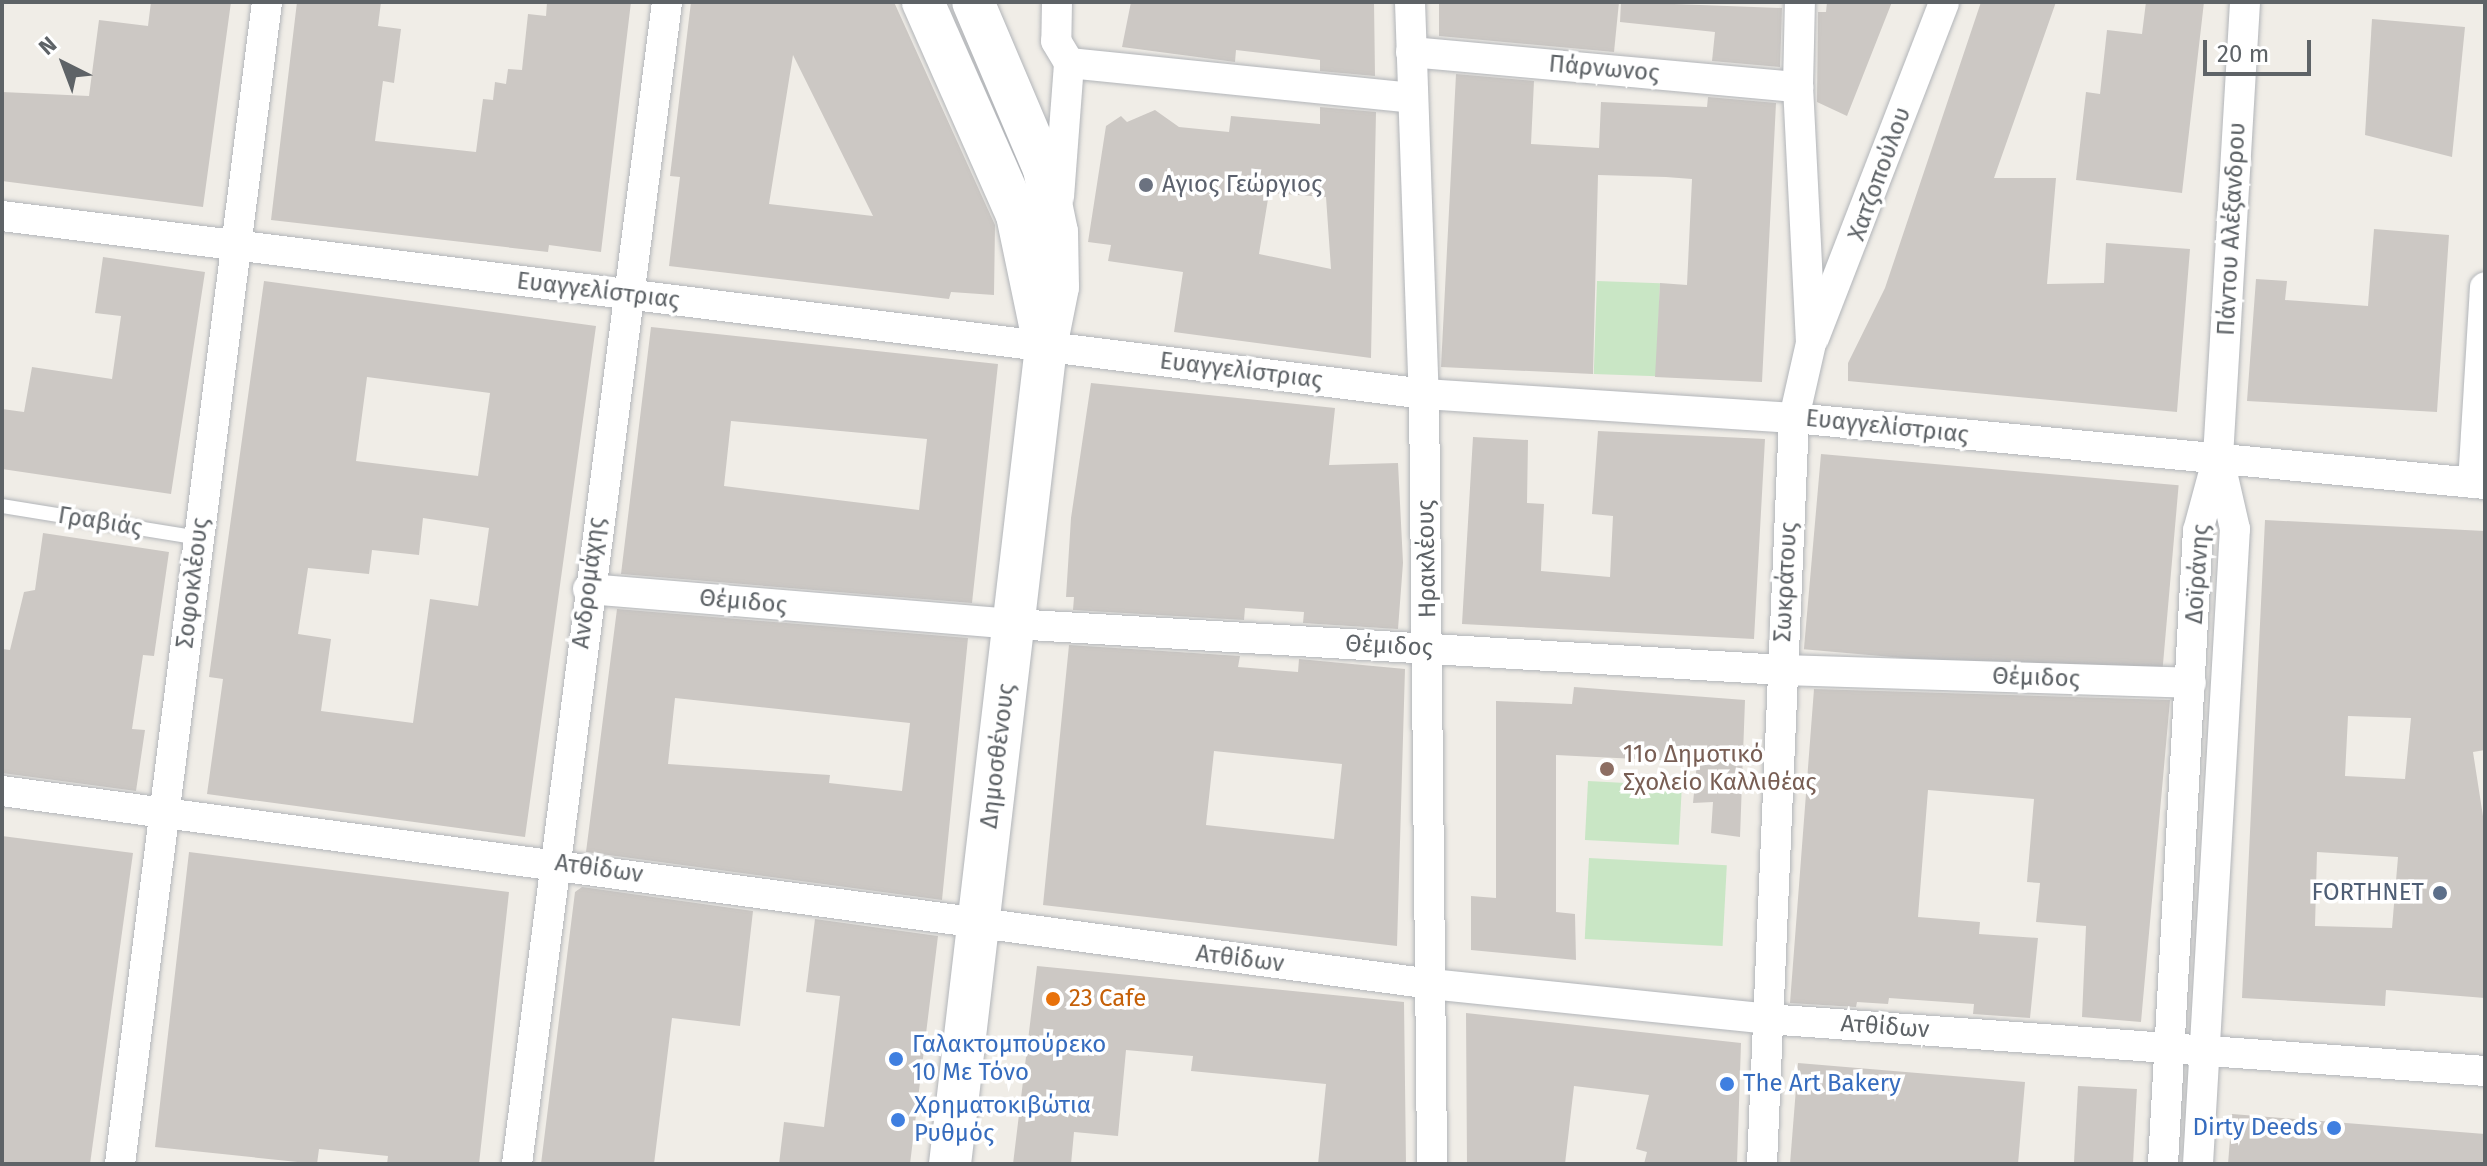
<!DOCTYPE html>
<html>
<head>
<meta charset="utf-8">
<style>
	body { margin:0 }
	#map { position:relative; width:2487px; height:1166px; overflow:hidden; background:#f0ede7; font-family:"Fira Sans",sans-serif }
	div>[style] { position:absolute }
	[style*='--x'] { left:calc(var(--x)*1px); top:calc(var(--y)*1px); width:calc(var(--w)*1px); rotate:calc(var(--a)*1deg) }
	.green>* { inset:0; background:#c9e6c5; transform-origin:0 0 }
	.building>* { inset:0; background:#ccc8c4; transform-origin:0 0 }
	.roads { filter:drop-shadow(0 0 2px #b2b5b9) drop-shadow(0 0 2px #b2b5b9) }
	.lane>* { height:14px; margin:-7px; padding:0 7px; transform-origin:7px; border-radius:7px; background:#fff }
	.street>* { height:30px; margin:-15px; padding:0 15px; transform-origin:15px; border-radius:15px; background:#fff }
	.secondary>* { height:42px; margin:-21px; padding:0 21px; transform-origin:21px; border-radius:21px; background:#fff }
	.dots>* { width:22px; height:22px; translate:-50% -50%; box-sizing:border-box; border:4px solid #fff; border-radius:50% }
	span { translate:-50% -50%; white-space:nowrap; text-align:center; line-height:1.15; -webkit-text-stroke:7px #fff; paint-order:stroke }
	.street-label { font-size:24px; color:#5e6367 }
	.worship-label { font-size:24px; color:#5b616d }
	.left { translate:0 -50%; text-align:left }
	.education-label { font-size:24px; color:#785e54 }
	.service-label { font-size:24px; color:#4e5e75 }
	.right { translate:-100% -50%; text-align:right }
	.food-label { font-size:24px; color:#c56008 }
	.shop-label { font-size:24px; color:#366cbe }
	.frame { position:absolute; inset:0; border:4px solid #5e6367; pointer-events:none }
	.north { position:absolute; left:24px; top:24px; width:80px; height:80px; -webkit-text-stroke:6px #fff; paint-order:stroke; rotate:318deg; font-size:22px; font-weight:700; line-height:32px; text-align:center; color:#5e6367 }
	.north::after { content:''; display:block; margin:auto; width:28px; height:36px; background:#5e6367; clip-path:polygon(50% 0,100% 100%,50% 72%,0 100%) }
	.scale { position:absolute; left:2203px; top:40px; width:108px; height:36px; box-sizing:border-box; border:4px solid #5e6367; border-top:0; padding-left:10px; font-size:24px; line-height:28px; white-space:nowrap; color:#5e6367; -webkit-text-stroke:6px #fff; paint-order:stroke }
</style>
</head>
<body>
<div id="map">
	<div class="green">
		<i style="left:1597px;top:281px;width:63px;height:93px;rotate:2deg"></i>
		<i style="left:1588px;top:781px;width:94px;height:59px;rotate:3deg"></i>
		<i style="left:1589px;top:858px;width:138px;height:81px;rotate:3deg"></i>
	</div>
	<div class="building">
		<i style="clip-path:polygon(151px 2px,231px 2px,203px 207px,2px 181px,2px 92px,89px 96px,99px 20px,148px 26px)"></i>
		<i style="clip-path:polygon(297px 2px,381px 2px,378px 26px,401px 29px,394px 83px,383px 81px,375px 141px,476px 152px,483px 99px,493px 100px,495px 82px,506px 84px,508px 69px,522px 70px,528px 14px,546px 16px,547px 2px,631px 2px,601px 252px,549px 245px,548px 252px,271px 220px)"></i>
		<i style="clip-path:polygon(evenodd,691px 2px,894px 2px,995px 225px,994px 295px,951px 292px,949px 299px,669px 266px,680px 177px,670px 176px,691px 2px,793px 55px,873px 216px,769px 204px,793px 55px)"></i>
		<i style="clip-path:polygon(1131px 2px,1374px 2px,1375px 76px,1320px 71px,1320px 60px,1236px 50px,1235px 62px,1122px 47px)"></i>
		<i style="clip-path:polygon(1439px 2px,1619px 2px,1614px 52px,1439px 36px)"></i>
		<i style="clip-path:polygon(1621px 2px,1782px 8px,1780px 67px,1712px 61px,1715px 32px,1620px 22px)"></i>
		<i style="clip-path:polygon(1827px 2px,1892px 2px,1847px 116px,1817px 102px,1818px 12px,1826px 12px)"></i>
		<i style="clip-path:polygon(1981px 2px,2056px 2px,1994px 178px,2056px 178px,2047px 284px,2104px 283px,2106px 243px,2190px 249px,2177px 412px,1848px 381px,1848px 363px,1885px 288px)"></i>
		<i style="clip-path:polygon(2146px 2px,2204px 2px,2182px 193px,2076px 180px,2086px 92px,2100px 94px,2107px 30px,2142px 34px)"></i>
		<i style="clip-path:polygon(2372px 19px,2465px 27px,2452px 157px,2365px 135px)"></i>
		<i style="clip-path:polygon(1456px 74px,1534px 81px,1531px 144px,1599px 148px,1601px 102px,1707px 107px,1708px 97px,1776px 103px,1762px 382px,1655px 377px,1660px 283px,1687px 285px,1692px 179px,1666px 177px,1598px 175px,1593px 374px,1441px 367px)"></i>
		<i style="clip-path:polygon(evenodd,1320px 107px,1376px 112px,1371px 358px,1174px 332px,1183px 272px,1108px 261px,1111px 245px,1088px 242px,1106px 126px,1121px 116px,1127px 122px,1155px 110px,1179px 127px,1229px 132px,1231px 116px,1320px 124px,1320px 107px,1269px 193px,1326px 197px,1331px 269px,1259px 254px,1269px 193px)"></i>
		<i style="clip-path:polygon(2374px 229px,2449px 235px,2437px 412px,2247px 401px,2256px 279px,2287px 281px,2285px 300px,2368px 306px)"></i>
		<i style="clip-path:polygon(103px 257px,205px 272px,171px 494px,2px 469px,2px 409px,24px 412px,32px 367px,112px 379px,121px 316px,95px 313px)"></i>
		<i style="clip-path:polygon(evenodd,264px 281px,596px 326px,525px 837px,207px 794px,223px 679px,209px 677px,264px 281px,367px 377px,490px 393px,478px 476px,356px 461px,367px 377px,264px 281px,423px 518px,489px 528px,478px 606px,430px 599px,413px 723px,321px 711px,331px 639px,298px 634px,308px 568px,369px 574px,372px 550px,419px 555px,423px 518px)"></i>
		<i style="clip-path:polygon(evenodd,651px 327px,998px 364px,972px 603px,621px 574px,651px 327px,731px 421px,927px 439px,919px 510px,724px 486px,731px 421px)"></i>
		<i style="clip-path:polygon(1091px 383px,1335px 408px,1329px 465px,1398px 463px,1403px 563px,1398px 629px,1303px 623px,1304px 612px,1245px 608px,1244px 620px,1073px 610px,1074px 597px,1066px 597px,1071px 518px)"></i>
		<i style="clip-path:polygon(1598px 431px,1765px 439px,1754px 639px,1462px 624px,1473px 437px,1528px 440px,1527px 503px,1544px 504px,1541px 571px,1610px 577px,1613px 516px,1592px 514px)"></i>
		<i style="left:1821px;top:454px;width:359px;height:196px;rotate:5deg"></i>
		<i style="clip-path:polygon(evenodd,2265px 520px,2485px 531px,2485px 750px,2473px 752px,2485px 829px,2485px 998px,2386px 990px,2385px 1006px,2242px 998px,2265px 520px,2348px 716px,2411px 718px,2405px 779px,2345px 776px,2348px 716px,2265px 520px,2317px 852px,2398px 857px,2392px 928px,2315px 926px,2317px 852px)"></i>
		<i style="clip-path:polygon(43px 533px,169px 552px,154px 656px,143px 655px,132px 729px,145px 730px,136px 791px,2px 773px,2px 649px,10px 650px,24px 592px,35px 590px)"></i>
		<i style="clip-path:polygon(evenodd,617px 609px,968px 638px,942px 900px,586px 852px,617px 609px,675px 698px,910px 723px,902px 791px,829px 783px,830px 775px,668px 764px,675px 698px)"></i>
		<i style="clip-path:polygon(evenodd,1069px 645px,1240px 656px,1238px 667px,1298px 672px,1299px 659px,1405px 669px,1397px 946px,1043px 905px,1069px 645px,1214px 751px,1342px 764px,1334px 839px,1206px 825px,1214px 751px)"></i>
		<i style="clip-path:polygon(1574px 687px,1745px 700px,1740px 837px,1711px 833px,1713px 802px,1693px 803px,1697px 762px,1556px 755px,1556px 912px,1575px 914px,1576px 960px,1471px 950px,1471px 896px,1496px 898px,1496px 701px,1572px 704px)"></i>
		<i style="clip-path:polygon(1814px 689px,2170px 700px,2141px 1022px,2082px 1017px,2086px 926px,2036px 922px,2040px 883px,2027px 882px,2034px 799px,1928px 790px,1918px 917px,1980px 922px,1979px 934px,2038px 938px,2030px 1018px,1973px 1014px,1974px 1004px,1889px 998px,1888px 1004px,1857px 1002px,1856px 1007px,1790px 1003px)"></i>
		<i style="clip-path:polygon(2px 836px,133px 853px,90px 1164px,2px 1164px)"></i>
		<i style="clip-path:polygon(189px 852px,509px 892px,479px 1164px,387px 1164px,388px 1156px,319px 1149px,317px 1164px,155px 1147px)"></i>
		<i style="clip-path:polygon(582px 887px,753px 911px,740px 1026px,672px 1018px,654px 1164px,541px 1164px,575px 892px)"></i>
		<i style="clip-path:polygon(815px 919px,938px 936px,910px 1164px,779px 1164px,784px 1122px,824px 1127px,840px 996px,806px 992px)"></i>
		<i style="clip-path:polygon(1037px 966px,1404px 1002px,1406px 1164px,1318px 1164px,1326px 1084px,1191px 1071px,1193px 1056px,1126px 1050px,1118px 1136px,1074px 1132px,1071px 1164px,1013px 1164px)"></i>
		<i style="clip-path:polygon(1466px 1013px,1741px 1043px,1737px 1164px,1644px 1164px,1647px 1152px,1636px 1149px,1649px 1095px,1574px 1086px,1565px 1164px,1467px 1164px)"></i>
		<i style="clip-path:polygon(1798px 1063px,2025px 1082px,2018px 1164px,1790px 1164px)"></i>
		<i style="left:2078px;top:1086px;width:59px;height:78px;rotate:3deg"></i>
		<i style="clip-path:polygon(2232px 1114px,2485px 1134px,2485px 1164px,2228px 1164px)"></i>
	</div>
	<div class="roads">
		<div class="lane">
			<i style="--x:2;--y:506;--w:200;--a:9.2"></i>
		</div>
		<div class="street">
			<i style="--x:1057;--y:2;--w:39;--a:91"></i>
			<i style="--x:1056;--y:41;--w:26;--a:59"></i>
			<i style="--x:1410;--y:2;--w:392;--a:88"></i>
			<i style="--x:1424;--y:394;--w:770;--a:89.4"></i>
			<i style="--x:1411;--y:52;--w:389;--a:5.2"></i>
			<i style="--x:1069;--y:63;--w:345;--a:5.8"></i>
			<i style="--x:1059;--y:197;--w:134;--a:-85.7"></i>
			<i style="--x:2;--y:216;--w:1433;--a:7.13"></i>
			<i style="--x:1424;--y:394;--w:371;--a:3.7"></i>
			<i style="--x:1794;--y:418;--w:694;--a:5.46"></i>
			<i style="--x:1814;--y:338;--w:360;--a:-68.8"></i>
			<i style="--x:2473;--y:483;--w:196;--a:-86.5"></i>
			<i style="--x:588;--y:589;--w:426;--a:4.7"></i>
			<i style="--x:1013;--y:624;--w:770;--a:3.42"></i>
			<i style="--x:1782;--y:670;--w:409;--a:1.8"></i>
			<i style="--x:2;--y:791;--w:1442;--a:7.69"></i>
			<i style="--x:1431;--y:984;--w:338;--a:5.9"></i>
			<i style="--x:1767;--y:1019;--w:720;--a:4.14"></i>
			<i style="--x:120;--y:1164;--w:1171;--a:-82.79"></i>
			<i style="--x:517;--y:1164;--w:1172;--a:-82.64"></i>
			<i style="--x:1762;--y:1164;--w:747;--a:-87.54"></i>
			<i style="--x:1794;--y:418;--w:77;--a:-77.2"></i>
			<i style="--x:1811;--y:343;--w:256;--a:-92.9"></i>
			<i style="--x:1798;--y:87;--w:85;--a:-88.7"></i>
			<i style="--x:2163;--y:1164;--w:634;--a:-86.84"></i>
			<i style="--x:2198;--y:531;--w:77;--a:-74.9"></i>
			<i style="--x:2218;--y:457;--w:456;--a:-86.6"></i>
			<i style="--x:2198;--y:1164;--w:636;--a:-86.67"></i>
			<i style="--x:2235;--y:529;--w:72;--a:-102.9"></i>
		</div>
		<div class="secondary">
			<i style="--x:923;--y:2;--w:233;--a:66.2"></i>
			<i style="--x:1017;--y:215;--w:123;--a:78.2"></i>
			<i style="--x:950;--y:1164;--w:823;--a:-83.3"></i>
			<i style="--x:1046;--y:347;--w:61;--a:-78.7"></i>
			<i style="--x:1058;--y:287;--w:55;--a:-91"></i>
			<i style="--x:1057;--y:232;--w:64;--a:-101.7"></i>
			<i style="--x:1044;--y:169;--w:181;--a:-113"></i>
		</div>
	</div>
	<div class="dots">
		<i style="left:1146px;top:185px;background:#6b7280"></i>
		<i style="left:1607px;top:769px;background:#8d6e63"></i>
		<i style="left:2440px;top:893px;background:#5c6f8a"></i>
		<i style="left:1053px;top:999px;background:#e8710a"></i>
		<i style="left:896px;top:1059px;background:#3f7fe0"></i>
		<i style="left:1727px;top:1084px;background:#3f7fe0"></i>
		<i style="left:898px;top:1120px;background:#3f7fe0"></i>
		<i style="left:2334px;top:1128px;background:#3f7fe0"></i>
	</div>
	<div class="street-label">
		<span style="left:1604px;top:69px;rotate:5deg">Πάρνωνος</span>
		<span style="left:1880px;top:174px;rotate:-70deg">Χατζοπούλου</span>
		<span style="left:2232px;top:229px;rotate:-87deg">Πάντου Αλέξανδρου</span>
		<span style="left:598px;top:291px;rotate:7deg">Ευαγγελίστριας</span>
		<span style="left:1241px;top:371px;rotate:7deg">Ευαγγελίστριας</span>
		<span style="left:1887px;top:427px;rotate:6deg">Ευαγγελίστριας</span>
		<span style="left:100px;top:522px;rotate:9deg">Γραβιάς</span>
		<span style="left:1427px;top:559px;rotate:-91deg">Ηρακλέους</span>
		<span style="left:2198px;top:574px;rotate:-86deg">Δοϊράνης</span>
		<span style="left:1786px;top:582px;rotate:-87deg">Σωκράτους</span>
		<span style="left:193px;top:583px;rotate:-83deg">Σοφοκλέους</span>
		<span style="left:589px;top:583px;rotate:-83deg">Ανδρομάχης</span>
		<span style="left:743px;top:602px;rotate:5deg">Θέμιδος</span>
		<span style="left:1389px;top:646px;rotate:3deg">Θέμιδος</span>
		<span style="left:2036px;top:678px;rotate:2deg">Θέμιδος</span>
		<span style="left:998px;top:756px;rotate:-83deg">Δημοσθένους</span>
		<span style="left:599px;top:869px;rotate:8deg">Ατθίδων</span>
		<span style="left:1240px;top:959px;rotate:7deg">Ατθίδων</span>
		<span style="left:1885px;top:1027px;rotate:4deg">Ατθίδων</span>
	</div>
	<div class="worship-label">
		<span class="left" style="left:1162px;top:185px">Αγιος Γεώργιος</span>
	</div>
	<div class="education-label">
		<span class="left" style="left:1623px;top:769px">11ο Δημοτικό<br>Σχολείο Καλλιθέας</span>
	</div>
	<div class="service-label">
		<span class="right" style="left:2424px;top:893px">FORTHNET</span>
	</div>
	<div class="food-label">
		<span class="left" style="left:1069px;top:999px">23 Cafe</span>
	</div>
	<div class="shop-label">
		<span class="left" style="left:912px;top:1059px">Γαλακτομπούρεκο<br>10 Με Τόνο</span>
		<span class="left" style="left:1743px;top:1084px">The Art Bakery</span>
		<span class="left" style="left:914px;top:1120px">Χρηματοκιβώτια<br>Ρυθμός</span>
		<span class="right" style="left:2318px;top:1128px">Dirty Deeds</span>
	</div>
	<div class="frame"></div>
	<div class="north">N</div>
	<div class="scale">20 m</div>
</div>
</body>
</html>
